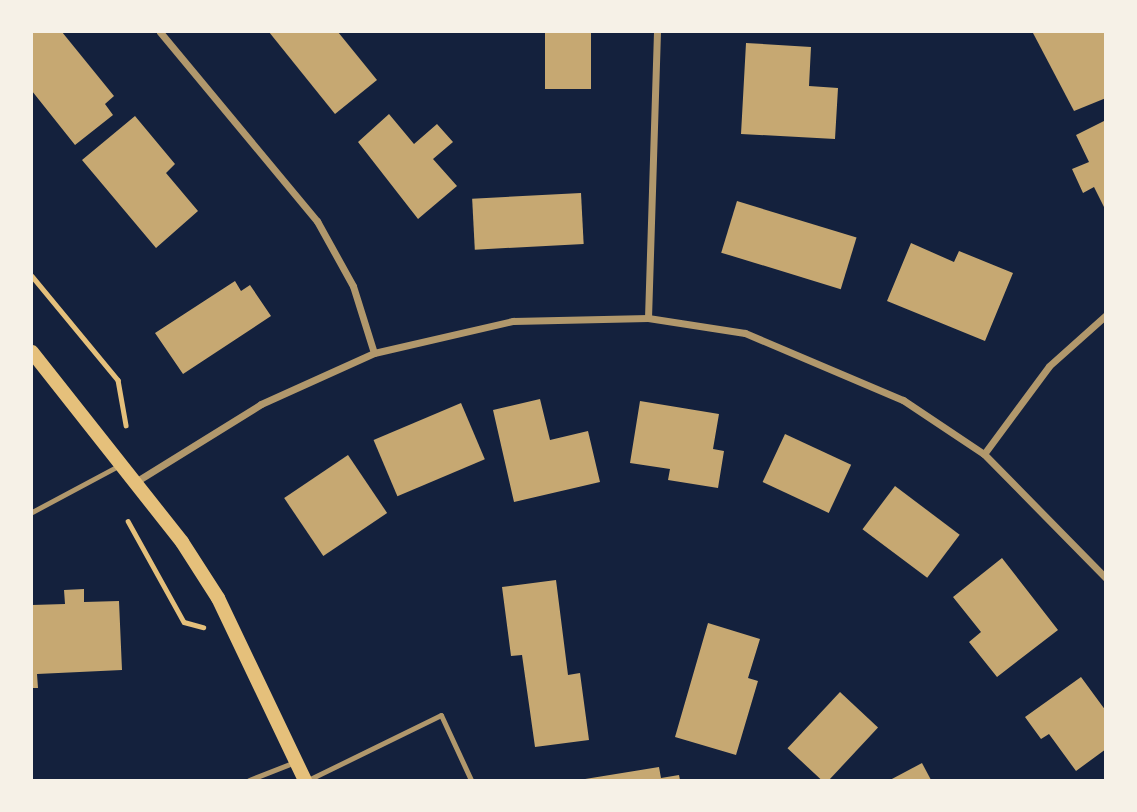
<!DOCTYPE html>
<html>
<head>
<meta charset="utf-8">
<style>
	body { margin:0 }
	#map { position:relative; width:1137px; height:812px; overflow:hidden; background:#14213d; font-family:"DejaVu Sans",sans-serif }
	div>[style] { position:absolute }
	[style*='--x'] { left:calc(var(--x)*1px); top:calc(var(--y)*1px); width:calc(var(--w)*1px); rotate:calc(var(--a)*1deg) }
	.building>* { inset:0; background:#c6a872; transform-origin:0 0 }
	.path>* { height:4.5px; margin:-2.25px; padding:0 2.25px; transform-origin:2.25px; border-radius:2.25px; background:#e5c07b }
	.service>* { height:5px; margin:-2.5px; padding:0 2.5px; transform-origin:2.5px; border-radius:2.5px; background:#b1986c }
	.minor>* { height:7px; margin:-3.5px; padding:0 3.5px; transform-origin:3.5px; border-radius:3.5px; background:#b1986c }
	.secondary>* { height:14px; margin:-7px; padding:0 7px; transform-origin:7px; border-radius:7px; background:#e5c07b }
	span { translate:-50% -50%; white-space:nowrap; text-align:center; line-height:1.15; -webkit-text-stroke:7px #f6f1e7; paint-order:stroke }
	.frame { position:absolute; inset:0; border:33px solid #f6f1e7; pointer-events:none }
</style>
</head>
<body>
<div id="map">
	<div class="building">
		<i style="clip-path:polygon(32px 32px,62px 32px,114px 96px,105px 104px,113px 115px,75px 145px,32px 91px)"></i>
		<i style="clip-path:polygon(269px 32px,338px 32px,377px 80px,335px 114px)"></i>
		<i style="left:545px;top:32px;width:46px;height:57px"></i>
		<i style="clip-path:polygon(1104px 32px,1106px 98px,1074px 111px,1033px 33px)"></i>
		<i style="clip-path:polygon(746px 43px,811px 47px,809px 86px,838px 88px,835px 139px,741px 134px)"></i>
		<i style="clip-path:polygon(389px 114px,414px 144px,437px 124px,453px 142px,433px 159px,457px 186px,418px 219px,358px 142px)"></i>
		<i style="clip-path:polygon(135px 116px,175px 164px,166px 173px,198px 211px,156px 248px,82px 160px)"></i>
		<i style="clip-path:polygon(1106px 120px,1106px 211px,1094px 187px,1083px 193px,1072px 169px,1089px 162px,1076px 135px)"></i>
		<i style="left:581px;top:193px;width:51px;height:109px;rotate:87deg"></i>
		<i style="left:737px;top:201px;width:125px;height:54px;rotate:17deg"></i>
		<i style="clip-path:polygon(911px 243px,954px 262px,959px 251px,1013px 273px,985px 341px,887px 301px)"></i>
		<i style="clip-path:polygon(235px 281px,241px 291px,250px 285px,271px 316px,183px 374px,155px 333px)"></i>
		<i style="clip-path:polygon(540px 399px,550px 440px,588px 431px,600px 482px,514px 502px,493px 410px)"></i>
		<i style="clip-path:polygon(640px 401px,719px 414px,713px 449px,724px 451px,718px 488px,668px 480px,670px 469px,630px 463px)"></i>
		<i style="left:461px;top:403px;width:61px;height:95px;rotate:67deg"></i>
		<i style="left:785px;top:434px;width:73px;height:53px;rotate:25deg"></i>
		<i style="left:348px;top:455px;width:70px;height:77px;rotate:56deg"></i>
		<i style="left:895px;top:486px;width:81px;height:54px;rotate:37deg"></i>
		<i style="clip-path:polygon(1002px 558px,1058px 630px,997px 677px,969px 642px,981px 632px,953px 597px)"></i>
		<i style="clip-path:polygon(556px 580px,568px 675px,580px 673px,589px 740px,535px 747px,522px 655px,511px 656px,502px 587px)"></i>
		<i style="clip-path:polygon(84px 589px,84px 602px,119px 601px,122px 670px,37px 674px,38px 688px,32px 688px,32px 605px,65px 604px,64px 590px)"></i>
		<i style="clip-path:polygon(708px 623px,760px 639px,748px 678px,758px 681px,736px 755px,675px 737px)"></i>
		<i style="clip-path:polygon(1081px 677px,1106px 711px,1106px 749px,1076px 771px,1049px 734px,1041px 739px,1025px 717px)"></i>
		<i style="left:840px;top:692px;width:52px;height:77px;rotate:43deg"></i>
		<i style="clip-path:polygon(922px 763px,931px 780px,890px 780px)"></i>
		<i style="clip-path:polygon(659px 767px,661px 778px,679px 775px,680px 780px,579px 780px)"></i>
	</div>
	<div class="path">
		<i style="--x:32;--y:276;--w:135;--a:50.4"></i>
		<i style="--x:118;--y:380;--w:46;--a:79.9"></i>
		<i style="--x:128;--y:521;--w:115;--a:61"></i>
		<i style="--x:184;--y:622;--w:20;--a:15"></i>
	</div>
	<div class="service">
		<i style="--x:32;--y:512;--w:100;--a:-28.1"></i>
		<i style="--x:249;--y:780;--w:49;--a:-21.4"></i>
		<i style="--x:308;--y:780;--w:148;--a:-26"></i>
		<i style="--x:441;--y:715;--w:72;--a:65.2"></i>
	</div>
	<div class="minor">
		<i style="--x:160;--y:32;--w:246;--a:50.3"></i>
		<i style="--x:317;--y:221;--w:74;--a:61"></i>
		<i style="--x:353;--y:286;--w:70;--a:72.6"></i>
		<i style="--x:648;--y:318;--w:286;--a:-88.2"></i>
		<i style="--x:984;--y:454;--w:109;--a:-53.5"></i>
		<i style="--x:1049;--y:366;--w:76;--a:-41.8"></i>
		<i style="--x:137;--y:481;--w:146;--a:-31.8"></i>
		<i style="--x:261;--y:404;--w:124;--a:-24.3"></i>
		<i style="--x:374;--y:353;--w:143;--a:-13"></i>
		<i style="--x:513;--y:321;--w:135;--a:-1.3"></i>
		<i style="--x:648;--y:318;--w:98;--a:8.8"></i>
		<i style="--x:745;--y:333;--w:172;--a:23"></i>
		<i style="--x:903;--y:400;--w:97;--a:33.7"></i>
		<i style="--x:984;--y:454;--w:174;--a:45.5"></i>
	</div>
	<div class="secondary">
		<i style="--x:32;--y:352;--w:242;--a:51.7"></i>
		<i style="--x:182;--y:542;--w:67;--a:57.3"></i>
		<i style="--x:218;--y:598;--w:202;--a:64.5"></i>
	</div>
	<div class="frame"></div>
</div>
</body>
</html>
